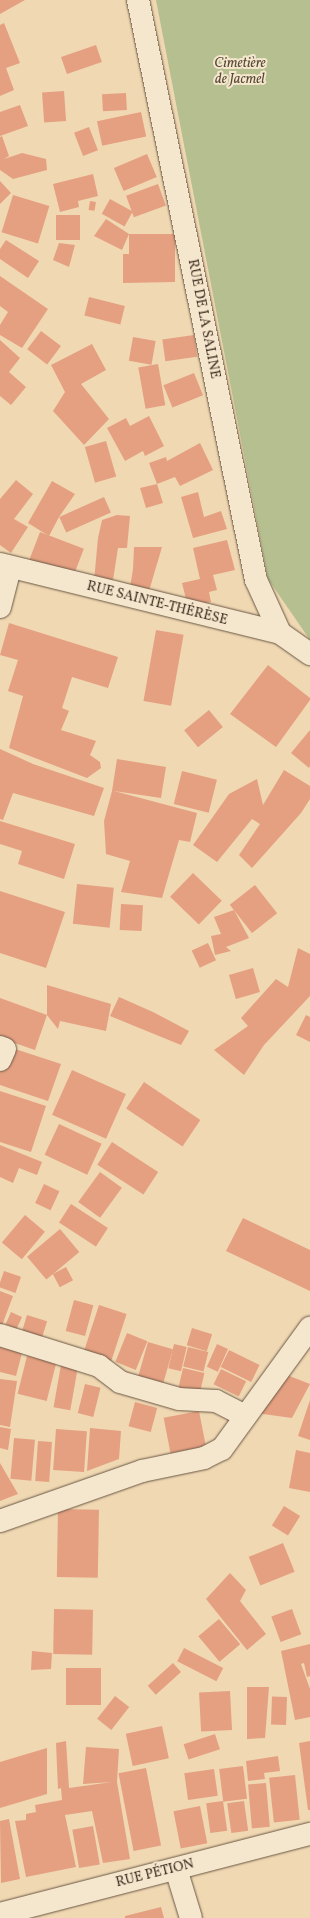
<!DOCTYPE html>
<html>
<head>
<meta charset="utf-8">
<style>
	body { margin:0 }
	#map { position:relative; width:310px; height:1918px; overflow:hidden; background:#f0d8b3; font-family:Vollkorn,serif }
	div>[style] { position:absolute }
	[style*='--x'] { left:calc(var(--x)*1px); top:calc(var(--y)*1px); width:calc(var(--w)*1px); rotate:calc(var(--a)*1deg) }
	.green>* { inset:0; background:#b6bf8f }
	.building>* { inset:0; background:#e5a081; transform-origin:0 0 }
	.roads { filter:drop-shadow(0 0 1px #6a5743) drop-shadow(0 0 1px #6a5743) }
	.minor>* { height:22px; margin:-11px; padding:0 11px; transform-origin:11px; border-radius:11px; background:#f5e6ce }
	span { translate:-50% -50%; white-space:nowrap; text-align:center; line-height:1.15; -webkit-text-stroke:4px #f5e6ce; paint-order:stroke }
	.park-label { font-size:14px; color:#564935; font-style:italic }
	.street-label { font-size:14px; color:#3e2c1e }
</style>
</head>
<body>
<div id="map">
	<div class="green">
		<i style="clip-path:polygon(156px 0,310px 0,310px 640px,268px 579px)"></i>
	</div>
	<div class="building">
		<i style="clip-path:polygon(0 0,25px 0,0 14px)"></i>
		<i style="clip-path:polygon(4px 23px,20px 63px,6px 68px,14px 90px,0 96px,0 25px)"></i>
		<i style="left:96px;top:45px;width:18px;height:37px;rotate:71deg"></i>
		<i style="left:64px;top:91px;width:30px;height:22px;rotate:86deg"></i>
		<i style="left:126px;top:93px;width:17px;height:24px;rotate:87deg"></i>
		<i style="clip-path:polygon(20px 105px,28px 126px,0 136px,0 112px)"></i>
		<i style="left:141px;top:112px;width:25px;height:45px;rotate:78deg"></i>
		<i style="left:89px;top:127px;width:25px;height:16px;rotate:69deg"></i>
		<i style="clip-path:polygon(2px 136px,9px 156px,4px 159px,22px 153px,46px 159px,47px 170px,13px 179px,0 170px,0 137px)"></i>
		<i style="left:147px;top:154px;width:25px;height:36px;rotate:67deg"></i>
		<i style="clip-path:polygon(93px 174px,98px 196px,78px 201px,79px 207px,60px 212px,53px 184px)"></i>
		<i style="clip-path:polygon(0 181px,11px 193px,0 204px)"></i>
		<i style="left:158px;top:184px;width:23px;height:34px;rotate:70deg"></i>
		<i style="left:13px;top:195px;width:38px;height:39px;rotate:17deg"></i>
		<i style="left:110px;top:199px;width:26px;height:17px;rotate:29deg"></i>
		<i style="left:90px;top:201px;width:6px;height:9px;rotate:9deg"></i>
		<i style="left:56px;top:215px;width:24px;height:25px"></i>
		<i style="clip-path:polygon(106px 219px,129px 234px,175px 234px,175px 282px,123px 283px,123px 254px,129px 254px,129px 234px,122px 250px,94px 236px)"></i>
		<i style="clip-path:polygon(6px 240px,39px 261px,28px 278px,0 259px,0 249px)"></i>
		<i style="clip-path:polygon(59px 243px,75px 245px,69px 267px,53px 260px)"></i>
		<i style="clip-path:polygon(0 276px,48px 309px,22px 348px,0 335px,0 325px,8px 312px,0 306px)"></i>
		<i style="left:89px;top:297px;width:37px;height:19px;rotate:14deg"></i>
		<i style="left:41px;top:331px;width:25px;height:23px;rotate:37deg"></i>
		<i style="left:194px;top:335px;width:22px;height:32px;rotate:82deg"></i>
		<i style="left:133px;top:337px;width:23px;height:24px;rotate:10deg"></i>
		<i style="clip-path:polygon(0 340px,20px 358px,9px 372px,26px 387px,11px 405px,0 396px)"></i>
		<i style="clip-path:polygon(92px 344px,106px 370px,81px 384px,109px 419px,84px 445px,53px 411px,65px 392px,51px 365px)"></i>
		<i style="left:158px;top:364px;width:42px;height:20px;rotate:80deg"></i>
		<i style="left:194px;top:373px;width:24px;height:33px;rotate:68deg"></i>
		<i style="clip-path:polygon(149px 416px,164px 446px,145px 456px,143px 451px,125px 461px,107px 428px,126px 418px,130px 426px)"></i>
		<i style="left:106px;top:441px;width:37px;height:22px;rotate:74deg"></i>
		<i style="clip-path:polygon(200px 443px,213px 470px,180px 486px,175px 477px,157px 484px,163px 503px,146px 508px,140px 488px,157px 484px,149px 463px,166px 457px,167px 461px)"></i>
		<i style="clip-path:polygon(16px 480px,33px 494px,14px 519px,28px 527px,11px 553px,0 545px,0 499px)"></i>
		<i style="clip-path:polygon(52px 481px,75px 494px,59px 517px,49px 536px,28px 523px)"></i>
		<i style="clip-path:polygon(198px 492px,204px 517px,221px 511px,227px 529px,193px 538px,181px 497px)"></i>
		<i style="left:104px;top:497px;width:17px;height:49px;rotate:66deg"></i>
		<i style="clip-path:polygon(117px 515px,130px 516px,127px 548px,118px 548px,113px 580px,94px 581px,98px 538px,102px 520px)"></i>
		<i style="left:40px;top:532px;width:47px;height:30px;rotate:21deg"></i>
		<i style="clip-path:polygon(227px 540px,235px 570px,213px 575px,217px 590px,209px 592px,211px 602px,188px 607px,182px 583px,200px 579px,193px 548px)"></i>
		<i style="clip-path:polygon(134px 547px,162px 547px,149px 591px,130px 587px,133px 569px)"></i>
		<i style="clip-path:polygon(9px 623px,118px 657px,108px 688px,72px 677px,62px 708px,69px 711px,61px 730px,96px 741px,90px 755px,100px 762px,101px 768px,87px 778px,9px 748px,23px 696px,8px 691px,18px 660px,0 655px)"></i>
		<i style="left:156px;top:630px;width:28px;height:72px;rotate:10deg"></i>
		<i style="clip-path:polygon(268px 665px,310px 698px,310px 700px,276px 747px,230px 714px)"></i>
		<i style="left:209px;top:710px;width:22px;height:32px;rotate:51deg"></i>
		<i style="clip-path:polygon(310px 730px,310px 766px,309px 768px,291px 753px)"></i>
		<i style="clip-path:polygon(0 749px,33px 764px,104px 788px,94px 816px,13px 793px,3px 820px,0 819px)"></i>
		<i style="clip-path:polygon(117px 759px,166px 767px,161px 798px,114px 791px,197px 813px,190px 842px,179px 840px,162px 898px,121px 892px,130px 861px,106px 854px,104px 821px,112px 791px)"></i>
		<i style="clip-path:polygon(284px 770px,310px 786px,310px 799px,301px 813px,252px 868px,239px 855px,260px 824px,252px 819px,217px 862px,193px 845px,229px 794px,257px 779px,263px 805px)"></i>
		<i style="left:182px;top:771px;width:36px;height:34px;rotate:14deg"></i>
		<i style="clip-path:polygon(0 821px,75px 844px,64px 879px,18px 864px,22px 851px,0 844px)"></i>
		<i style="left:193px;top:873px;width:40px;height:33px;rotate:44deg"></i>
		<i style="left:77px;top:884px;width:37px;height:40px;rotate:6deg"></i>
		<i style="left:255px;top:885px;width:36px;height:32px;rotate:52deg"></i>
		<i style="clip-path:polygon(0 891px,65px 912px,46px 968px,0 953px)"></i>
		<i style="left:121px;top:904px;width:22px;height:26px;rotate:3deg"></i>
		<i style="clip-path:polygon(234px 910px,249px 938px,226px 947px,231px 951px,215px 955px,211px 936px,221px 934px,214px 917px)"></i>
		<i style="left:208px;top:943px;width:19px;height:18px;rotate:65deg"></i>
		<i style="clip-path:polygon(298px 948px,310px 954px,310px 996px,264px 1045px,244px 1075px,214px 1050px,248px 1026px,241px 1018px,276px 979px,288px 987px)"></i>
		<i style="left:253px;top:968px;width:25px;height:25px;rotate:74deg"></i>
		<i style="clip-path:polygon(47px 985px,111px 1004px,106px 1031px,60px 1021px,58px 1029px,47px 1015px,35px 1050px,0 1038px,0 998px,47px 1015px)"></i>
		<i style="clip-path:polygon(119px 997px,153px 1012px,189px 1031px,181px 1045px,110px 1016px)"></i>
		<i style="clip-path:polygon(306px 1015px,310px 1017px,310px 1042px,296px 1035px)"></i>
		<i style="clip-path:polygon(9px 1047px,61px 1064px,48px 1101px,0 1085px,0 1073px)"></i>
		<i style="left:72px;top:1070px;width:59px;height:49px;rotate:24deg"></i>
		<i style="left:144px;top:1082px;width:68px;height:32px;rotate:34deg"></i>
		<i style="clip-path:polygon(0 1091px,46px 1106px,31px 1152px,0 1142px)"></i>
		<i style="left:59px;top:1124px;width:47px;height:34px;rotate:25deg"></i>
		<i style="left:112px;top:1142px;width:55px;height:27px;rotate:33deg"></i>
		<i style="clip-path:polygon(0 1145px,42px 1162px,37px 1175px,19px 1168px,13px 1183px,0 1177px)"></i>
		<i style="left:100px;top:1172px;width:27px;height:37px;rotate:36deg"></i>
		<i style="left:44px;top:1184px;width:17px;height:21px;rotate:25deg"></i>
		<i style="left:71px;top:1204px;width:44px;height:22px;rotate:33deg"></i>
		<i style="left:25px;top:1215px;width:26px;height:36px;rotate:40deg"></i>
		<i style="clip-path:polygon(243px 1218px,310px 1250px,310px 1291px,226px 1251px)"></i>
		<i style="left:60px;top:1229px;width:30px;height:43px;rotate:50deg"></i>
		<i style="left:66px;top:1267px;width:15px;height:15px;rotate:62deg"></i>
		<i style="left:4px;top:1271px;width:18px;height:17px;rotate:19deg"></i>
		<i style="clip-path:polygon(0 1291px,13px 1296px,1px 1328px,0 1328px)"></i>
		<i style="left:74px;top:1300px;width:20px;height:32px;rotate:15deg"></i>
		<i style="left:99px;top:1305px;width:29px;height:50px;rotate:18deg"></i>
		<i style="left:11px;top:1312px;width:12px;height:13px;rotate:24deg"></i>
		<i style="left:27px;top:1315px;width:21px;height:18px;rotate:17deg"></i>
		<i style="left:192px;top:1328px;width:21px;height:18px;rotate:17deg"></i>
		<i style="left:127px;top:1333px;width:22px;height:31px;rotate:22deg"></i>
		<i style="left:148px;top:1342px;width:26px;height:35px;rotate:16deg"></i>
		<i style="left:174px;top:1344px;width:13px;height:25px;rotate:13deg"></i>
		<i style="left:217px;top:1344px;width:12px;height:25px;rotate:24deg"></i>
		<i style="clip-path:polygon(0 1347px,22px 1353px,16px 1376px,0 1372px)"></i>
		<i style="left:188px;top:1347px;width:21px;height:20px;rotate:14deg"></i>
		<i style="left:229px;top:1350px;width:34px;height:19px;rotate:26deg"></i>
		<i style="left:27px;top:1356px;width:30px;height:39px;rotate:14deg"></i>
		<i style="left:61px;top:1365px;width:17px;height:43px;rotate:10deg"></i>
		<i style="left:183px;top:1368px;width:22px;height:21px;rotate:13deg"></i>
		<i style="left:221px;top:1369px;width:28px;height:17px;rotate:26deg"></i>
		<i style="clip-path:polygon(279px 1372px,310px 1384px,292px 1418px,249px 1412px)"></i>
		<i style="clip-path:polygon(0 1379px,17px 1381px,10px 1427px,0 1425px)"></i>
		<i style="left:85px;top:1384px;width:16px;height:30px;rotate:14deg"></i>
		<i style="clip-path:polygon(310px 1400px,310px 1440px,298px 1436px)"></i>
		<i style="left:135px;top:1402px;width:23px;height:25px;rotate:15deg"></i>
		<i style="left:199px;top:1411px;width:36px;height:36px;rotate:79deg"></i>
		<i style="clip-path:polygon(0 1427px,11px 1429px,8px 1450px,0 1448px)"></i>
		<i style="clip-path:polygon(90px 1428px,121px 1431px,119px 1459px,87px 1471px)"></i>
		<i style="left:56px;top:1429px;width:31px;height:41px;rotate:4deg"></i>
		<i style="left:14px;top:1438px;width:21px;height:41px;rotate:5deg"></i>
		<i style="left:38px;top:1441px;width:14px;height:40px;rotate:4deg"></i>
		<i style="clip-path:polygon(296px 1450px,310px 1453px,310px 1492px,289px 1488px)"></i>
		<i style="clip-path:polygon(0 1463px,18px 1494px,0 1501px)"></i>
		<i style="left:284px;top:1506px;width:19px;height:23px;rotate:32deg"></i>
		<i style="left:58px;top:1509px;width:41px;height:68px;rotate:1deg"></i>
		<i style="left:283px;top:1543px;width:31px;height:37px;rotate:68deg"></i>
		<i style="clip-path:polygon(230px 1573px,246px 1590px,240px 1601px,266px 1634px,247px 1650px,206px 1599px)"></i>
		<i style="left:54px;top:1609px;width:39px;height:45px;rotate:1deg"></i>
		<i style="left:292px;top:1609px;width:27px;height:22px;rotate:70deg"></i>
		<i style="left:219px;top:1619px;width:33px;height:27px;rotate:50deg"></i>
		<i style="clip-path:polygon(310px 1644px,310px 1676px,307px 1677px,304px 1663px,301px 1664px,310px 1689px,310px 1717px,295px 1720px,281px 1651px)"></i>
		<i style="left:184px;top:1648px;width:44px;height:15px;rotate:27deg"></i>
		<i style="clip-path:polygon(32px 1651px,52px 1653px,51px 1669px,31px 1670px)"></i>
		<i style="left:173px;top:1663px;width:12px;height:34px;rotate:48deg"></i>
		<i style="left:66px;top:1668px;width:35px;height:37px"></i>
		<i style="clip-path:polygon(247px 1687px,269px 1687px,265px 1738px,247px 1739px)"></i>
		<i style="left:230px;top:1691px;width:39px;height:31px;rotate:87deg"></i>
		<i style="left:115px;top:1696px;width:18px;height:29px;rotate:38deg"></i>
		<i style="left:287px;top:1697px;width:28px;height:15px;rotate:92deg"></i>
		<i style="left:162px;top:1726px;width:33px;height:37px;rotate:78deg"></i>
		<i style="left:215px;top:1734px;width:16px;height:33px;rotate:72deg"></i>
		<i style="clip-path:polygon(66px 1741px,69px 1788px,112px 1782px,83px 1784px,86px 1747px,119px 1749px,117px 1782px,130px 1859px,103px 1863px,92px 1811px,65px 1815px,76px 1867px,26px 1877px,15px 1821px,26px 1820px,26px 1814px,36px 1812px,35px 1805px,62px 1800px,61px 1788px,58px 1789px,56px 1743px)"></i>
		<i style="clip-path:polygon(310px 1741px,310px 1810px,308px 1810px,299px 1743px)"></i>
		<i style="clip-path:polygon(47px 1748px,47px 1794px,0 1808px,0 1762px)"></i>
		<i style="clip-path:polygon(278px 1756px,280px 1771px,264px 1773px,265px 1779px,248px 1781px,246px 1761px)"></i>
		<i style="left:243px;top:1766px;width:33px;height:24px;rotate:83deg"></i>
		<i style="left:146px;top:1768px;width:79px;height:28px;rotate:79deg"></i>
		<i style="left:214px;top:1769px;width:27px;height:30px;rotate:82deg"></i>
		<i style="left:295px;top:1775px;width:45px;height:26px;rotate:84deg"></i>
		<i style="left:266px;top:1783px;width:44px;height:18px;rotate:85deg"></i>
		<i style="left:223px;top:1801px;width:30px;height:17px;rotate:82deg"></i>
		<i style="left:244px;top:1801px;width:30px;height:17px;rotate:82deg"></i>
		<i style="left:200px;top:1806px;width:38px;height:27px;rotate:79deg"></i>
		<i style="clip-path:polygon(9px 1819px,20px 1879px,1px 1883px,0 1821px)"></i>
		<i style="left:93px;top:1826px;width:39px;height:21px;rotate:80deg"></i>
		<i style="clip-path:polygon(161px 1907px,164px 1918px,125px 1918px,125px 1916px)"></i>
	</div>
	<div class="roads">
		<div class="minor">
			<i style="--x:138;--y:0;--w:592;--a:78.5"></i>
			<i style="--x:256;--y:580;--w:58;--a:65.6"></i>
			<i style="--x:0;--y:564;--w:288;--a:13.8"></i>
			<i style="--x:280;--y:633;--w:37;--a:35"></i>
			<i style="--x:0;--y:607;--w:40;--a:-75.6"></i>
			<i style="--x:0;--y:1047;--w:5;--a:22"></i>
			<i style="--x:5;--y:1049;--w:12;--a:114"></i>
			<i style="--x:0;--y:1335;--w:104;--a:17.4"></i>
			<i style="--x:99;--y:1366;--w:26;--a:37"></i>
			<i style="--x:120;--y:1382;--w:61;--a:16.1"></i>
			<i style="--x:179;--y:1399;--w:37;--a:3"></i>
			<i style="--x:216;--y:1401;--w:33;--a:27"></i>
			<i style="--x:0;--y:1521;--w:151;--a:-19.4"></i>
			<i style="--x:142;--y:1471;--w:63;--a:-11.8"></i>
			<i style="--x:204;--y:1458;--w:20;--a:-27"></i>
			<i style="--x:222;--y:1449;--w:150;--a:-54"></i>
			<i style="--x:176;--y:1869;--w:51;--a:73"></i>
			<i style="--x:0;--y:1914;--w:320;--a:-14.5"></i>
		</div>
	</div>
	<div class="park-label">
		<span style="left:240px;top:72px">Cimetière<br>de Jacmel</span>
	</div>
	<div class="street-label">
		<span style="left:203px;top:319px;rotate:79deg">RUE DE LA SALINE</span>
		<span style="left:157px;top:604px;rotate:14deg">RUE SAINTE-THÉRÈSE</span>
		<span style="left:155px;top:1874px;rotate:-14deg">RUE PÉTION</span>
	</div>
</div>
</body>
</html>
